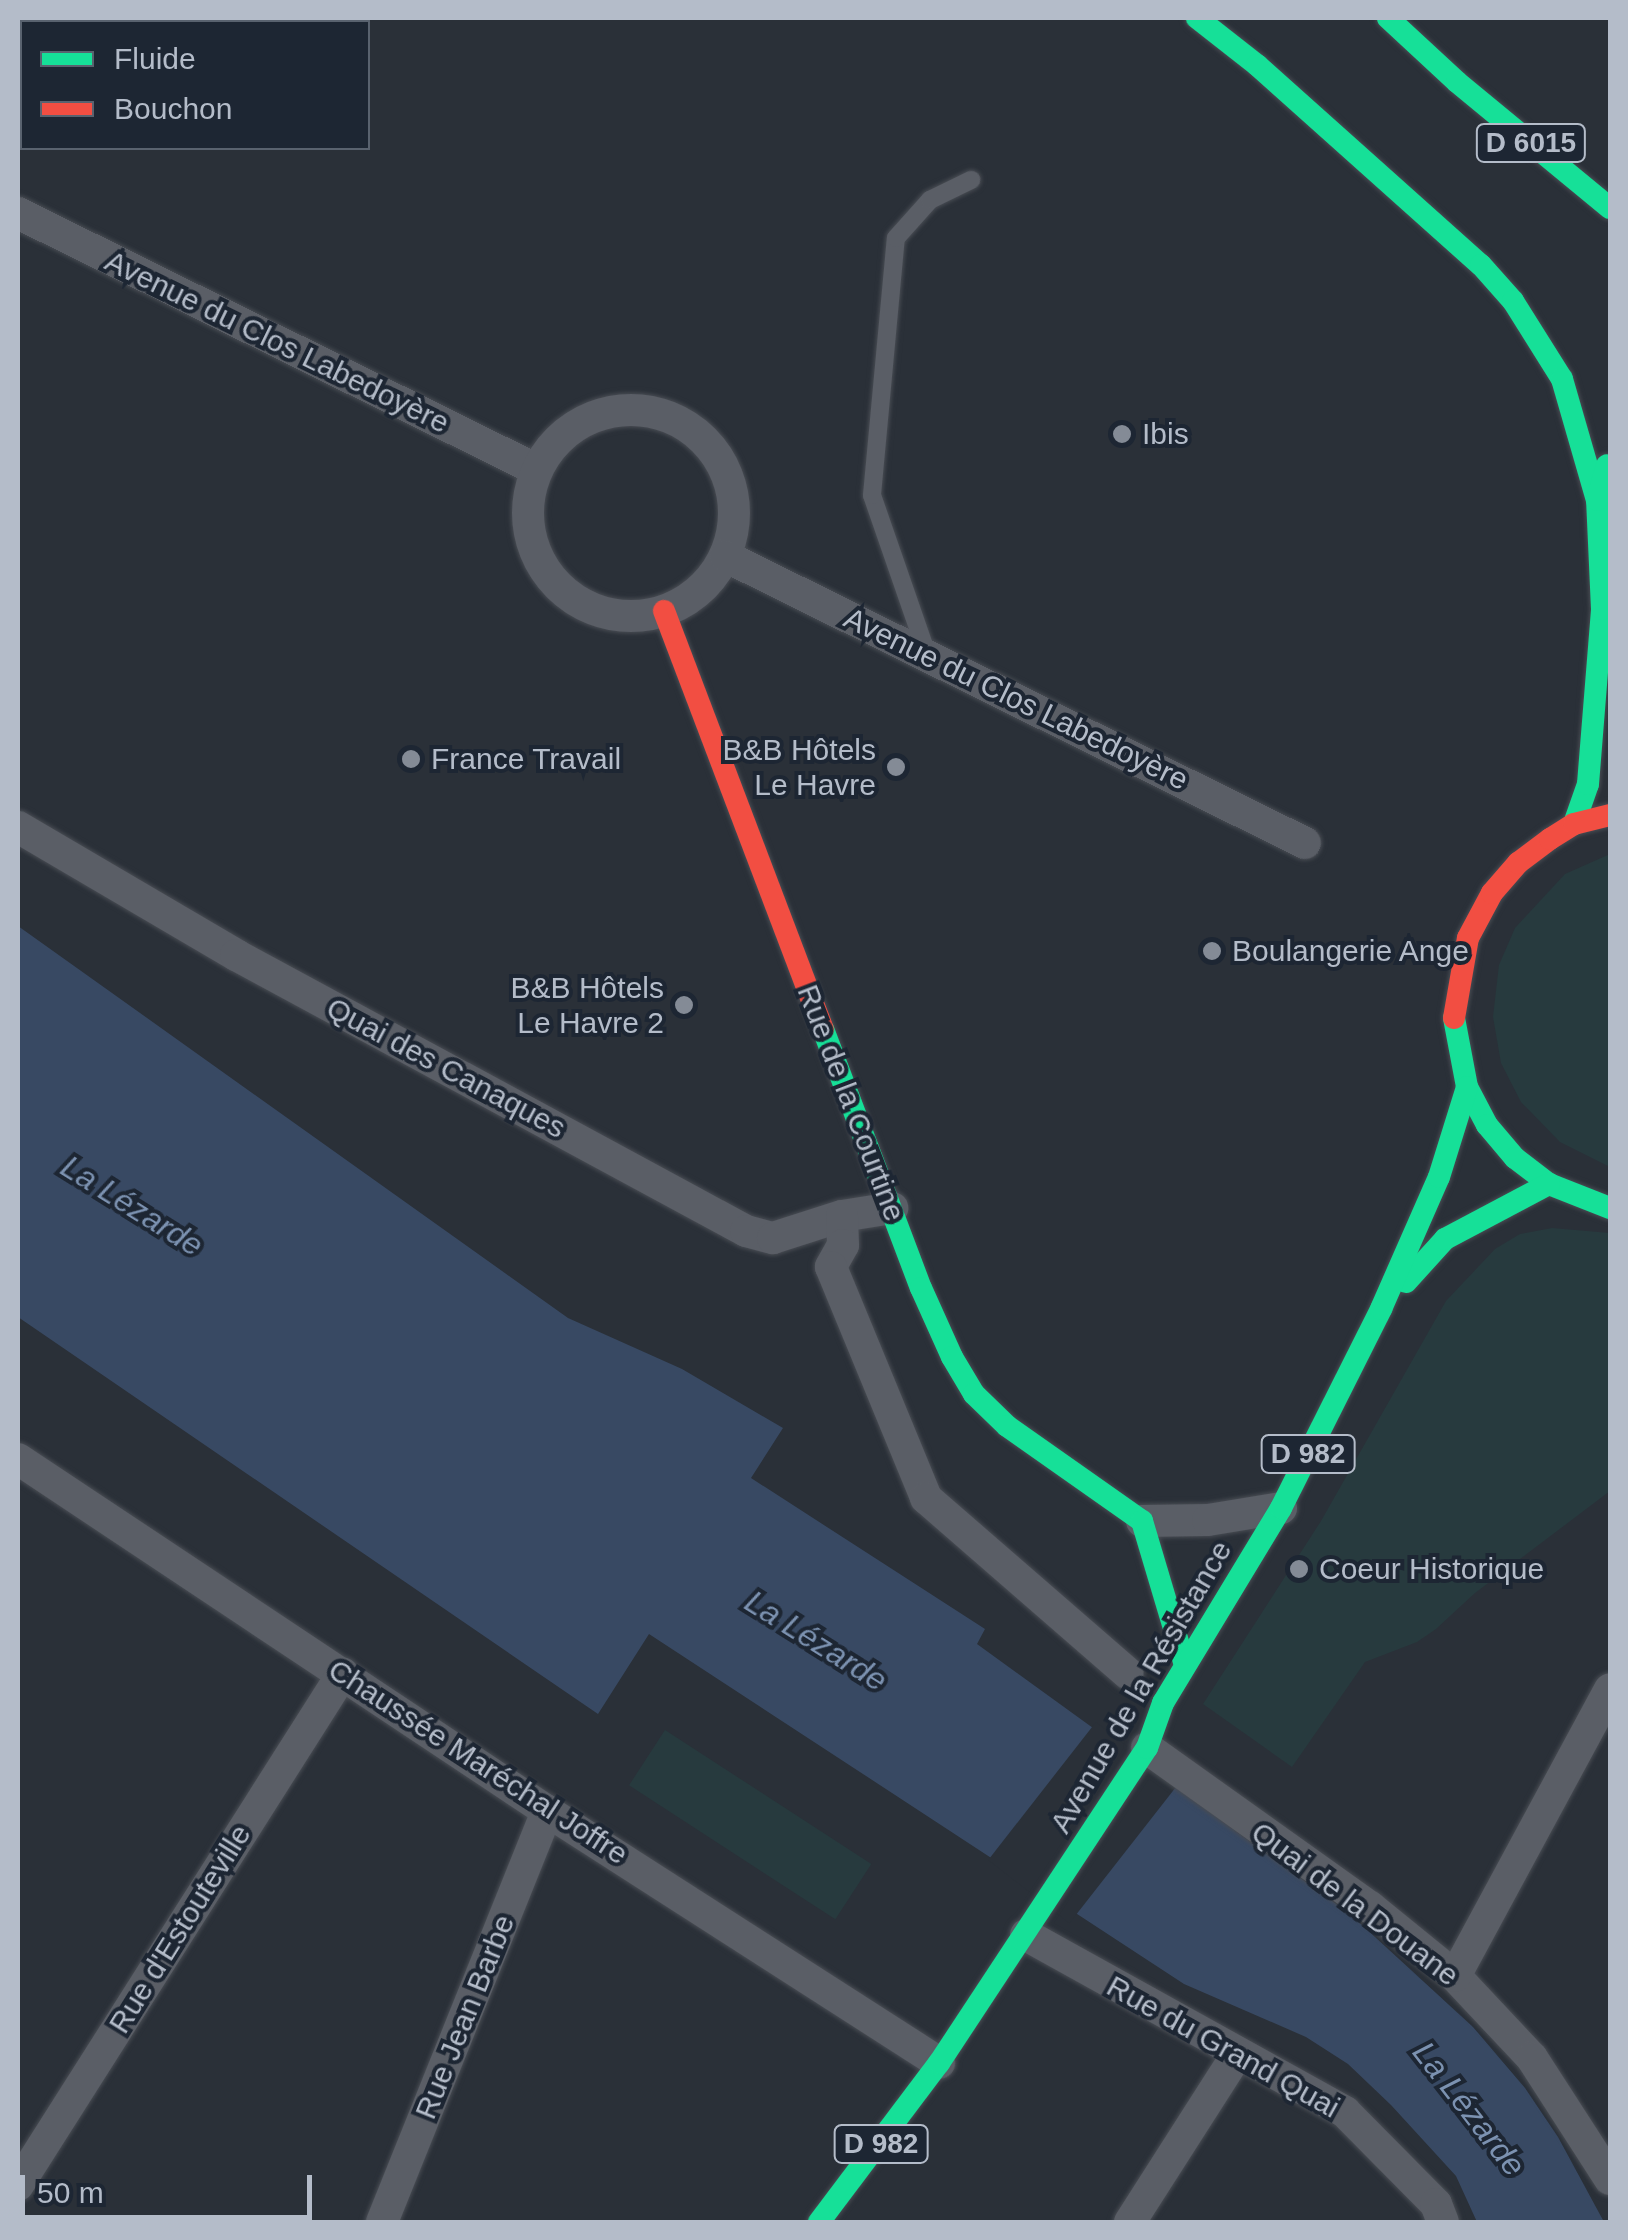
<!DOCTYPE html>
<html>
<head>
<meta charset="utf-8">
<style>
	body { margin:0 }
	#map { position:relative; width:1628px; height:2240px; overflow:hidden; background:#2a3038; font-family:Arial,sans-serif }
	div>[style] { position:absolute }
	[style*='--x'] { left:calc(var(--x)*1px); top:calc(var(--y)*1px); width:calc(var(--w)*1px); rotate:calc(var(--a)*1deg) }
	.green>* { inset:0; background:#273a3e; transform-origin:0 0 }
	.water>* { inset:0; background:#384963 }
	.pier>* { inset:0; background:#2a3038; transform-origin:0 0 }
	.roads { filter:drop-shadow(0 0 2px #484c53) drop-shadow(0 0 2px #484c53) }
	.lane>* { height:18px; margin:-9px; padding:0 9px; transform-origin:9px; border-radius:9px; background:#5a5e66 }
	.street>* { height:32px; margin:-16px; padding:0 16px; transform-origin:16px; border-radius:16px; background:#5a5e66 }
	.street>.ring { margin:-16px; padding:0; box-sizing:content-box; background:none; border:32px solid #5a5e66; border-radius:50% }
	.fast>* { height:22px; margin:-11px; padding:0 11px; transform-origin:11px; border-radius:11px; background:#16e098 }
	.jam>* { height:22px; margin:-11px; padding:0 11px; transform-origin:11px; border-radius:11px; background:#f24e42 }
	.dots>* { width:28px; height:28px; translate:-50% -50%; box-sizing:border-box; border:5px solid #1d2633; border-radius:50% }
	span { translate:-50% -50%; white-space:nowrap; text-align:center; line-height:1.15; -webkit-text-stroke:8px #1d2633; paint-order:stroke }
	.shield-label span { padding:2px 8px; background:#1d2633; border:2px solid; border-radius:8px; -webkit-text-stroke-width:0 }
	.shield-label { font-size:28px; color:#b4bcc9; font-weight:700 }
	.street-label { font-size:30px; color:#b4bcc9 }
	.poi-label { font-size:30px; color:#b4bcc9 }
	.left { translate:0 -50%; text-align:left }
	.right { translate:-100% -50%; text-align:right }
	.water-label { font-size:32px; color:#7c92b1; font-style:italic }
	.frame { position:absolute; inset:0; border:20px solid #b4bcc9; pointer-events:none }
	.legend { position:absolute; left:20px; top:20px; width:350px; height:130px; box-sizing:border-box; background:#1d2633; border:2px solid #59626f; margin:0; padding:12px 18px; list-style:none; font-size:30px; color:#b4bcc9 }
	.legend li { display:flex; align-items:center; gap:20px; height:50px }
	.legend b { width:50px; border:2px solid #59626f }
	.scale { position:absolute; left:20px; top:2175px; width:292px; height:45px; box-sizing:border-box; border:5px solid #b4bcc9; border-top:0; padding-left:12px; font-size:30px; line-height:35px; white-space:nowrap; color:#b4bcc9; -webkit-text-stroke:8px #1d2633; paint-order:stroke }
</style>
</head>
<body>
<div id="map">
	<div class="green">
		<i style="clip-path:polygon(1610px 854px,1610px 1167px,1560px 1142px,1521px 1102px,1501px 1063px,1493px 1017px,1499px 965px,1515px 928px,1565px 874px)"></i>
		<i style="clip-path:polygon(1552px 1228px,1610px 1233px,1610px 1491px,1475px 1593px,1436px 1629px,1417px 1642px,1365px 1662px,1292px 1767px,1203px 1704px,1321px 1521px,1446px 1301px,1495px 1249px,1520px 1234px)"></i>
		<i style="left:665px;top:1730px;width:246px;height:66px;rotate:33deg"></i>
	</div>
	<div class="water">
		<i style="clip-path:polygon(18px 926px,568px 1318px,682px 1369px,783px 1428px,751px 1478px,985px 1629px,977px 1644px,1350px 1914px,1473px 2027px,1525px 2088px,1558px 2137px,1604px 2222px,1477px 2222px,1456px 2176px,1391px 2105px,1348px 2064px,1306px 2037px,1184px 1984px,649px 1634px,598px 1714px,18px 1317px)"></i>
	</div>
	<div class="pier">
		<i style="left:1096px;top:1722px;width:103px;height:175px;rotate:38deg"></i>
	</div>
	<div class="roads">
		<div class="lane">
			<i style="--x:927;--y:654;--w:168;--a:-109.1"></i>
			<i style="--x:872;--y:495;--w:258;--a:-84.7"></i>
			<i style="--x:896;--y:238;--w:51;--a:-48.2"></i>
			<i style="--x:930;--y:200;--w:46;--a:-26"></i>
		</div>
		<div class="street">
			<i style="--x:18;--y:213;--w:579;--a:26.34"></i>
			<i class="ring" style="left:528px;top:410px;width:174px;height:174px"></i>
			<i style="--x:725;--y:556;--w:647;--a:26.33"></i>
			<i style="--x:18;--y:827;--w:253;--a:30.4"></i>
			<i style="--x:236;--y:955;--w:580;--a:28.42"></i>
			<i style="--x:746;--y:1231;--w:28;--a:15"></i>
			<i style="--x:773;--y:1238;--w:72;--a:-17.7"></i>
			<i style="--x:842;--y:1216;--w:51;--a:-9.1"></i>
			<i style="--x:842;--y:1216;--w:29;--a:88"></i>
			<i style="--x:843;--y:1245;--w:25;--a:119"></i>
			<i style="--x:831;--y:1267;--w:250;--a:67.6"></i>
			<i style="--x:926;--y:1498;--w:267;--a:41"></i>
			<i style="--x:18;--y:1459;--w:635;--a:33.64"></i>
			<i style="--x:547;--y:1811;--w:466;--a:32.7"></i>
			<i style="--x:1142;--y:1521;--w:66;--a:-0.9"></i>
			<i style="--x:1208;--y:1520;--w:74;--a:-9.3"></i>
			<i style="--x:1147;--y:1748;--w:274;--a:35.5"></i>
			<i style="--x:1370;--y:1907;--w:109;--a:39.1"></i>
			<i style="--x:1455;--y:1976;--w:112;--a:46.8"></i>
			<i style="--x:1532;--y:2058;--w:144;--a:57.2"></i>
			<i style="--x:1026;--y:1935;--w:365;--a:29"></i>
			<i style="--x:1345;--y:2112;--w:129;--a:45.3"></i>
			<i style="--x:1436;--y:2204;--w:19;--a:69"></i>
			<i style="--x:1455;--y:1976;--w:326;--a:-61.6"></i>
			<i style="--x:18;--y:2185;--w:606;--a:-57.59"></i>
			<i style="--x:382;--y:2222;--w:443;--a:-68.1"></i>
			<i style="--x:1130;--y:2222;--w:198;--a:-57.4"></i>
		</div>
		<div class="fast">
			<i style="--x:1197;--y:18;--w:76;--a:38.1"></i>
			<i style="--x:1257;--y:65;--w:300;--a:41.8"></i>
			<i style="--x:1481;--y:265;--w:48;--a:48.4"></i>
			<i style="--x:1513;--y:301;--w:92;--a:57.9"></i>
			<i style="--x:1562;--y:379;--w:126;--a:73.9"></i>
			<i style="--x:1388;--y:18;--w:94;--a:42.8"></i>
			<i style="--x:1457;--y:82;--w:198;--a:39.5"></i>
			<i style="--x:1574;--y:824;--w:42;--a:-70.7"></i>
			<i style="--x:1588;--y:784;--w:176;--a:-85.4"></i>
			<i style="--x:1602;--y:609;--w:109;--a:-92.6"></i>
			<i style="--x:1597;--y:500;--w:36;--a:-74"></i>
			<i style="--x:1454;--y:1018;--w:70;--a:79.3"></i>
			<i style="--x:1467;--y:1087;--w:43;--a:62.2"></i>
			<i style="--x:1487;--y:1125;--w:43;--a:49.7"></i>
			<i style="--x:1515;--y:1158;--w:43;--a:37.4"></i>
			<i style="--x:1549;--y:1184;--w:66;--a:21.5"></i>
			<i style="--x:823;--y:1029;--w:277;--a:69.3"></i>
			<i style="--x:921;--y:1288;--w:76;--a:65.8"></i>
			<i style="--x:952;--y:1357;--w:43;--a:59.3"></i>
			<i style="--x:974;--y:1394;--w:46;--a:44.1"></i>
			<i style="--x:1007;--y:1426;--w:165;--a:35.1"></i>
			<i style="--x:1142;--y:1521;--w:150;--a:73.4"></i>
			<i style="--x:1406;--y:1282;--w:58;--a:-47.8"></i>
			<i style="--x:1445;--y:1239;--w:118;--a:-27.9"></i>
			<i style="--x:819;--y:2222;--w:199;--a:-53"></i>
			<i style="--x:939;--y:2063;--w:377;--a:-56.6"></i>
			<i style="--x:1147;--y:1748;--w:48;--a:-70.4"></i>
			<i style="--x:1163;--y:1703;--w:228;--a:-58.8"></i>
			<i style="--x:1281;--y:1508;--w:223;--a:-63.3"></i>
			<i style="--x:1381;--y:1309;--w:144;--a:-66.3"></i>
			<i style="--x:1439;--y:1177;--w:94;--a:-72.7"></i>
		</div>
		<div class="jam">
			<i style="--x:664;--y:611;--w:447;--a:69.2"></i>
			<i style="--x:1454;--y:1018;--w:81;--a:-80.1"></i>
			<i style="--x:1468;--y:938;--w:51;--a:-61.9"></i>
			<i style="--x:1492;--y:893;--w:40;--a:-49"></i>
			<i style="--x:1518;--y:863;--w:40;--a:-37"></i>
			<i style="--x:1550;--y:839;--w:28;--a:-32"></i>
			<i style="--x:1574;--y:824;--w:37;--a:-14"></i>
		</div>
	</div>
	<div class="dots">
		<i style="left:1122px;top:434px;background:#848b96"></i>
		<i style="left:411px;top:759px;background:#848b96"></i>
		<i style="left:896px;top:767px;background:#848b96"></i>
		<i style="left:1212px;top:951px;background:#848b96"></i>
		<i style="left:684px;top:1005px;background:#848b96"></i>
		<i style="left:1299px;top:1569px;background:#848b96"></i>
	</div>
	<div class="shield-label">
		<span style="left:1531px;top:143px">D 6015</span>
		<span style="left:1308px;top:1454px">D 982</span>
		<span style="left:881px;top:2144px">D 982</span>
	</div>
	<div class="street-label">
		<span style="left:277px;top:342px;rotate:26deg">Avenue du Clos Labedoyère</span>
		<span style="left:1016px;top:699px;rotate:26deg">Avenue du Clos Labedoyère</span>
		<span style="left:446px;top:1068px;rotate:28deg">Quai des Canaques</span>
		<span style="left:851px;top:1103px;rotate:69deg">Rue de la Courtine</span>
		<span style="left:1141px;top:1687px;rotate:-60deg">Avenue de la Résistance</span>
		<span style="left:478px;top:1762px;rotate:33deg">Chaussée Maréchal Joffre</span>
		<span style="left:1355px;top:1904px;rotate:37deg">Quai de la Douane</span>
		<span style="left:180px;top:1929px;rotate:-58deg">Rue d'Estouteville</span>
		<span style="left:465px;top:2017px;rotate:-68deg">Rue Jean Barbe</span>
		<span style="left:1223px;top:2047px;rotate:29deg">Rue du Grand Quai</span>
	</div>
	<div class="poi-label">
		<span class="left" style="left:1142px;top:434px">Ibis</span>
		<span class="right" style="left:876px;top:767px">B&amp;B Hôtels<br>Le Havre</span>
		<span class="left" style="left:431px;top:759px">France Travail</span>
		<span class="left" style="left:1232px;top:951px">Boulangerie Ange</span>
		<span class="right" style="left:664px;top:1005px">B&amp;B Hôtels<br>Le Havre 2</span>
		<span class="left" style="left:1319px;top:1569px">Coeur Historique</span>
	</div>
	<div class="water-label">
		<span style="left:132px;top:1206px;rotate:32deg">La Lézarde</span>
		<span style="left:816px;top:1641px;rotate:32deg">La Lézarde</span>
		<span style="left:1469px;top:2109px;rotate:52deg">La Lézarde</span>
	</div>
	<div class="frame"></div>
	<ul class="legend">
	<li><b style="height:12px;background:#16e098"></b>Fluide</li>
	<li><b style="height:12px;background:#f24e42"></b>Bouchon</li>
	</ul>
	<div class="scale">50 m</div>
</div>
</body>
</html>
